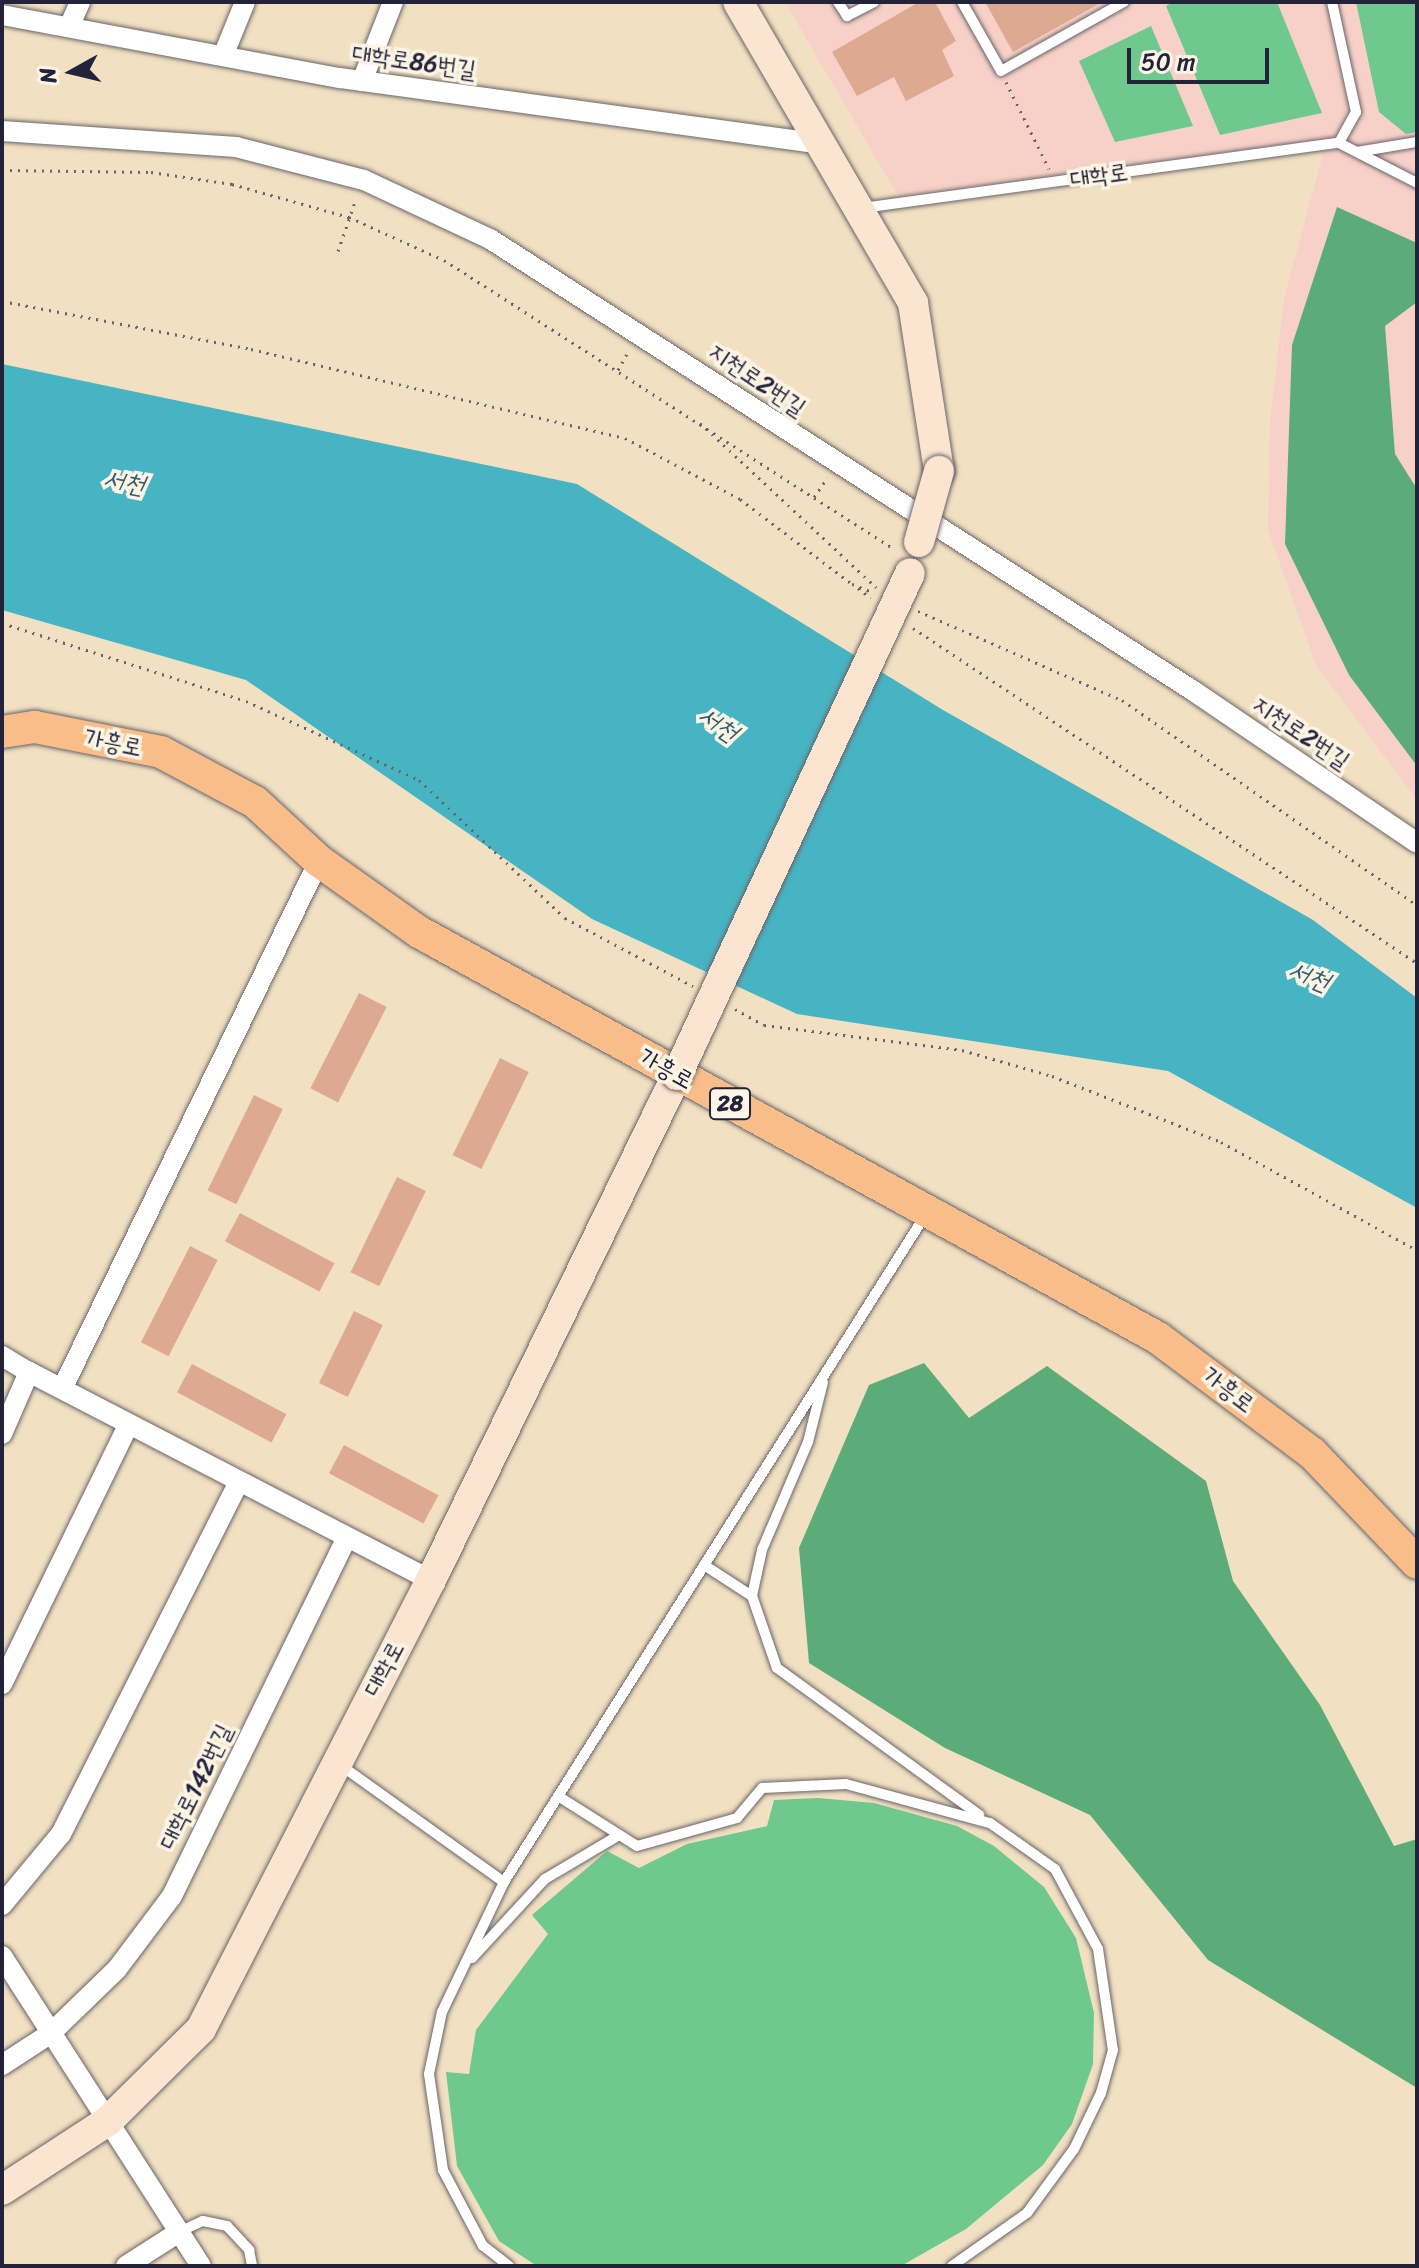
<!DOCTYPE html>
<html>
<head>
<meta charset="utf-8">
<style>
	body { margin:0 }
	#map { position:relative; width:1419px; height:2268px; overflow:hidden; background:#f1e0c1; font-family:Sriracha,"Poor Story",sans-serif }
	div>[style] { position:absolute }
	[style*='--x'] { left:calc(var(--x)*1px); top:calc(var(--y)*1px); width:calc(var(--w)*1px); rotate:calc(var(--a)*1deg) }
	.built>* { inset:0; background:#f7d1c8 }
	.green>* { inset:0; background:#6fc88e }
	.forest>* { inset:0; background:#5bac79 }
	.water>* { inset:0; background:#47b4c3 }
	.building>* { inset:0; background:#dea991; transform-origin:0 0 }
	.path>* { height:3px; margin-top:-1.5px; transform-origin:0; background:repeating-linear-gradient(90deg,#6a646a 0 2px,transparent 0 8px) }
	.roads { filter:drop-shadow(0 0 2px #6a646a) drop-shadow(0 0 2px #6a646a) }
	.lane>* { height:10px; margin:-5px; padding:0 5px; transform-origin:5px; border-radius:5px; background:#fff }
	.street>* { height:20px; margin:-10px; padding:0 10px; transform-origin:10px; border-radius:10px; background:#fff }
	.secondary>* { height:30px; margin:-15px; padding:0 15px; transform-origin:15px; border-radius:15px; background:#fce5d0 }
	.primary>* { height:32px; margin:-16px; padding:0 16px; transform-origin:16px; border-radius:16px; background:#f8bd89 }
	.bridges { filter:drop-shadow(0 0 2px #6a646a) drop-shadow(0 0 2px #6a646a) }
	.secondary-bridge>* { height:30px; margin:-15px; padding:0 15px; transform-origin:15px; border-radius:15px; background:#fce5d0 }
	span { translate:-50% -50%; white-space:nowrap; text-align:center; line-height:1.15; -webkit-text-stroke:7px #fcf5e5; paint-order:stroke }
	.shield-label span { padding:2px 6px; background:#fcf5e5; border:2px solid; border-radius:6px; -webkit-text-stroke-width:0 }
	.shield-label { font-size:22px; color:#22223b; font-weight:700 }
	.street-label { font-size:24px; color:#22223b }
	.water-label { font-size:26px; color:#315c71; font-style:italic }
	.frame { position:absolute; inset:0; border:4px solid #22223b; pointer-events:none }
	.north { position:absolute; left:32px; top:32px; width:80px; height:80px; -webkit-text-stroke:6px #fcf5e5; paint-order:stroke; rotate:262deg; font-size:22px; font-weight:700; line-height:32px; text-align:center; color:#22223b }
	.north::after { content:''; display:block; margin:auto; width:28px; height:36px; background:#22223b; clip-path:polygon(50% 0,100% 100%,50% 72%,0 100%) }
	.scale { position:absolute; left:1127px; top:48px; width:142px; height:36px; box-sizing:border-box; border:4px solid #22223b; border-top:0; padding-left:10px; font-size:24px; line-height:28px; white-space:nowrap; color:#22223b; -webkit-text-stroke:6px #fcf5e5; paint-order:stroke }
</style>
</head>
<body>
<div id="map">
	<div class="built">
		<i style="clip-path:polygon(785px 2px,1417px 2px,1417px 800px,1316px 665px,1268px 530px,1270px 423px,1284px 299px,1327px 139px,898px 196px)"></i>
	</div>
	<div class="green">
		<i style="clip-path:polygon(1173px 2px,1277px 2px,1322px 113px,1220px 135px,1166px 6px)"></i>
		<i style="clip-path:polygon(1356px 2px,1417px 2px,1417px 132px,1406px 134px,1379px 112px)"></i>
		<i style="clip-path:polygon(1151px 26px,1193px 126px,1115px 142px,1079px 61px)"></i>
		<i style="clip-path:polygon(818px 1798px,874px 1803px,957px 1826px,994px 1846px,1044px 1887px,1076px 1938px,1094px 2013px,1093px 2064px,1072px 2124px,1043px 2165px,966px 2229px,901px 2266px,537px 2266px,499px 2241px,457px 2166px,446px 2072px,469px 2074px,476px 2030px,548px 1934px,532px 1915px,607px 1851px,639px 1868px,687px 1844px,767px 1826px,774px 1800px)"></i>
	</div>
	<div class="forest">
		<i style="clip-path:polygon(1337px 207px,1417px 243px,1417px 302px,1385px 326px,1395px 454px,1417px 489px,1417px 766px,1349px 675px,1285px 544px,1292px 345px)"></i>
		<i style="clip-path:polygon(924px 1363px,969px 1418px,1047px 1366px,1206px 1481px,1233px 1581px,1320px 1705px,1394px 1846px,1417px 1839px,1417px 2088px,1208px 1960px,1090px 1815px,945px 1748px,809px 1663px,799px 1548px,869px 1385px)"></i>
	</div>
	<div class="water">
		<i style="clip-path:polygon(2px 364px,577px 484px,943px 710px,1313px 920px,1417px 998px,1417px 1208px,1168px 1071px,797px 1014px,592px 919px,246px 680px,2px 610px)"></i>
	</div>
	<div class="building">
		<i style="clip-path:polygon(919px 2px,935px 2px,956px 41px,942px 50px,954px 76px,906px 101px,894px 77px,857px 96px,832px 52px)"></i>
		<i style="clip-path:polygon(985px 2px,1102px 2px,1013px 52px)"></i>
		<i style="left:359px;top:993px;width:31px;height:107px;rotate:27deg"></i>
		<i style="left:500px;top:1058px;width:32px;height:108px;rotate:26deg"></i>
		<i style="left:254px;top:1095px;width:32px;height:106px;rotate:26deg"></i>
		<i style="left:397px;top:1177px;width:32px;height:106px;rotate:26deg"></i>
		<i style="left:240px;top:1213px;width:107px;height:32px;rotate:28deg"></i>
		<i style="left:190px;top:1246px;width:31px;height:108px;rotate:27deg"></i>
		<i style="left:354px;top:1311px;width:32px;height:80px;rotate:26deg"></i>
		<i style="left:192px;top:1364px;width:107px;height:32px;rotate:28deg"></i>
		<i style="left:344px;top:1445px;width:107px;height:32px;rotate:28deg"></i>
	</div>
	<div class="path">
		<i style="--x:1006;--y:82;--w:97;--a:63.7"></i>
		<i style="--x:2;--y:170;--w:149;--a:0.8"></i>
		<i style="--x:151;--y:172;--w:82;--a:8.4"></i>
		<i style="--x:232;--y:184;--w:122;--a:15.8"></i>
		<i style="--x:349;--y:217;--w:104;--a:24.4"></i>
		<i style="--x:444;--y:260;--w:535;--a:32.71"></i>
		<i style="--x:338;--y:251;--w:55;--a:-70.9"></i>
		<i style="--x:2;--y:301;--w:254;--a:10.9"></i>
		<i style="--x:251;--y:349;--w:384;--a:13.4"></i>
		<i style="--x:625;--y:438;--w:130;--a:27.9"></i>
		<i style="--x:740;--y:499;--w:141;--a:37.2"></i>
		<i style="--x:852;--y:584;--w:24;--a:22"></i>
		<i style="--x:618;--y:370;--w:21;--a:-61"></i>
		<i style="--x:700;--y:423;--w:241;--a:43"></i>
		<i style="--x:814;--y:497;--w:24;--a:-55"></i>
		<i style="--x:858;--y:588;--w:16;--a:38"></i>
		<i style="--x:918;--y:611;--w:223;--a:23.6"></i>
		<i style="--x:1122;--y:700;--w:359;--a:34.8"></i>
		<i style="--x:2;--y:623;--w:256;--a:17.7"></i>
		<i style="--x:246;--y:701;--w:190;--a:24.5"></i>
		<i style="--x:419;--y:780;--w:201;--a:43.4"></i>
		<i style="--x:565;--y:918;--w:145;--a:28"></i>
		<i style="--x:913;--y:628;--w:605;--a:33.61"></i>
		<i style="--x:735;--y:1009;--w:33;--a:29"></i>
		<i style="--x:764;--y:1025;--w:200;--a:7.2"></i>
		<i style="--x:962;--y:1050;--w:94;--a:16.1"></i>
		<i style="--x:1052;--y:1076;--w:181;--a:21.3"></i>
		<i style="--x:1221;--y:1142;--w:224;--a:28.9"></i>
	</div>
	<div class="roads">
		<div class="lane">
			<i style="--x:838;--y:2;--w:17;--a:57"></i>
			<i style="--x:847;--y:16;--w:30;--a:-27"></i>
			<i style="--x:962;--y:2;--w:79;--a:60.5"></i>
			<i style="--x:1001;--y:71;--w:141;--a:-29.3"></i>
			<i style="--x:1332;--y:2;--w:113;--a:77.7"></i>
			<i style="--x:1356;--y:112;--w:35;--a:119"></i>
			<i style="--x:1339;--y:143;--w:88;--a:27.1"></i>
			<i style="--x:1357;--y:152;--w:61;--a:-9.5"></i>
			<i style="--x:862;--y:208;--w:481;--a:-7.8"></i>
			<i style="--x:823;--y:1382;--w:62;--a:104"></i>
			<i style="--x:808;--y:1442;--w:117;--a:113.1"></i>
			<i style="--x:762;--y:1550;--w:47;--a:102.3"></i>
			<i style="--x:752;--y:1596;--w:76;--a:70.9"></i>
			<i style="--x:777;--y:1668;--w:250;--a:36"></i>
			<i style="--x:704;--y:1565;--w:57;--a:32.9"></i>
			<i style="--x:339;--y:1764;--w:203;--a:35.6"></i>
			<i style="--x:558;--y:1796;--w:93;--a:32.3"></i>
			<i style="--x:637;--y:1846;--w:104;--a:-15.6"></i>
			<i style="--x:737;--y:1818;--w:39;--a:-50"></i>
			<i style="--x:762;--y:1788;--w:84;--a:-2.7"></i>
			<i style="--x:846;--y:1784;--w:149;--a:15.2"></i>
			<i style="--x:990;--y:1823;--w:80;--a:35.3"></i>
			<i style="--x:1055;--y:1869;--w:91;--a:61.7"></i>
			<i style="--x:1098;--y:1949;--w:102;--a:81.6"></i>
			<i style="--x:1113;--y:2050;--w:45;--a:105.6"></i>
			<i style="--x:1101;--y:2093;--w:62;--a:115.7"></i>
			<i style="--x:1074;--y:2149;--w:79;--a:126.3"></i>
			<i style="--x:1027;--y:2213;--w:92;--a:144.8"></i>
			<i style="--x:472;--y:1958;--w:108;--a:-47.3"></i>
			<i style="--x:545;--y:1879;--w:86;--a:-30.7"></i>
			<i style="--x:179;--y:2232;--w:26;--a:-25"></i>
			<i style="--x:203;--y:2221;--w:25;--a:12"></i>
			<i style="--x:227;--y:2226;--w:33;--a:47"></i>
			<i style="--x:249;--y:2250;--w:16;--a:79"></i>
			<i style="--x:509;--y:2266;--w:33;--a:-142"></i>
			<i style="--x:483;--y:2246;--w:86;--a:-117.8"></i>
			<i style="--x:443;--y:2170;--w:97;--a:-98.3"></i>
			<i style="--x:429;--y:2074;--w:63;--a:-78.2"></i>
			<i style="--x:442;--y:2012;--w:144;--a:-64.5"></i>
			<i style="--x:504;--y:1882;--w:790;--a:-57.72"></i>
		</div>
		<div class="street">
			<i style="--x:2;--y:15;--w:344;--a:10.6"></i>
			<i style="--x:340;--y:78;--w:485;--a:7.8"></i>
			<i style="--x:69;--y:27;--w:27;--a:-66"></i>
			<i style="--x:223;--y:56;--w:58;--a:-67.8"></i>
			<i style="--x:362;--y:81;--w:85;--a:-68.6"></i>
			<i style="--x:2;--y:131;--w:235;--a:3.9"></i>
			<i style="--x:236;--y:147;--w:132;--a:14.5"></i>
			<i style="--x:364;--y:180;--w:139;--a:25.1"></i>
			<i style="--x:490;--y:239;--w:838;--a:32.72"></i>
			<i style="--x:1195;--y:692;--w:268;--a:34.2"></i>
			<i style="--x:2;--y:1356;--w:31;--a:31"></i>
			<i style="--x:62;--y:1389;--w:587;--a:-64.05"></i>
			<i style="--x:2;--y:1434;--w:68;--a:-66.5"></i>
			<i style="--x:29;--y:1372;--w:453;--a:27.4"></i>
			<i style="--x:2;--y:1684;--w:289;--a:-64"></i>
			<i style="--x:2;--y:1905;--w:92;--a:-50.3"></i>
			<i style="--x:61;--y:1834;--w:395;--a:-63.2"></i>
			<i style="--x:2;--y:1956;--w:368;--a:57.3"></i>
			<i style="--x:2;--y:2065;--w:59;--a:-33.1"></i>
			<i style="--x:51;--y:2033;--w:92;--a:-44.1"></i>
			<i style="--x:117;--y:1969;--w:91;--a:-53"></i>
			<i style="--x:172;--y:1896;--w:399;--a:-64"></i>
			<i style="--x:126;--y:2266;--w:63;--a:-32.7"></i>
		</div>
		<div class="secondary">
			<i style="--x:738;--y:2;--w:348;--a:59.8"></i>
			<i style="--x:913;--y:303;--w:170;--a:81.2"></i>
			<i style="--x:2;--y:2190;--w:126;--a:-33.1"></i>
			<i style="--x:108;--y:2121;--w:131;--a:-44.7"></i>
			<i style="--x:201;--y:2029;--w:504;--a:-62.88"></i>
			<i style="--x:431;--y:1580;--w:562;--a:-64.03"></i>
		</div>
		<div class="primary">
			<i style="--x:2;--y:732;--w:33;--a:-9"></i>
			<i style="--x:35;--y:727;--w:128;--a:11.2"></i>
			<i style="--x:161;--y:752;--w:106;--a:28"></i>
			<i style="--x:255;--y:802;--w:87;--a:42.7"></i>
			<i style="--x:319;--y:861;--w:123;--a:35.4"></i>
			<i style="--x:419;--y:932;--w:843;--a:28.78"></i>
			<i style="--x:1158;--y:1338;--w:192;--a:36.8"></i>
			<i style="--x:1312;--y:1453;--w:152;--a:46.3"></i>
		</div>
	</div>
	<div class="bridges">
		<div class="secondary-bridge">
			<i style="--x:919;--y:542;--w:74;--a:-74.3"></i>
			<i style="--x:677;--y:1075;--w:553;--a:-65.1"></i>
		</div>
	</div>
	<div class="shield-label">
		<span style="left:730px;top:1104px">28</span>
	</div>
	<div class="street-label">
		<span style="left:414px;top:62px;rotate:8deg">대학로86번길</span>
		<span style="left:1099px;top:176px;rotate:-8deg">대학로</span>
		<span style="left:757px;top:380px;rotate:34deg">지천로2번길</span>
		<span style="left:1301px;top:733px;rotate:34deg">지천로2번길</span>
		<span style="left:113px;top:743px;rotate:11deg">가흥로</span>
		<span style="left:666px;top:1069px;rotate:29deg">가흥로</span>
		<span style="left:1228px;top:1390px;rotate:37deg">가흥로</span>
		<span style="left:384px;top:1669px;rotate:-62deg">대학로</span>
		<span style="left:196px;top:1787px;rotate:-64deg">대학로142번길</span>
	</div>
	<div class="water-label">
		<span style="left:124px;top:482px;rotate:11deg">서천</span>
		<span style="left:718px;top:724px;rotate:34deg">서천</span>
		<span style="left:1309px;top:976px;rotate:22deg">서천</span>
	</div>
	<div class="frame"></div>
	<div class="north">N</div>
	<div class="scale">50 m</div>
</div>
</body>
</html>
